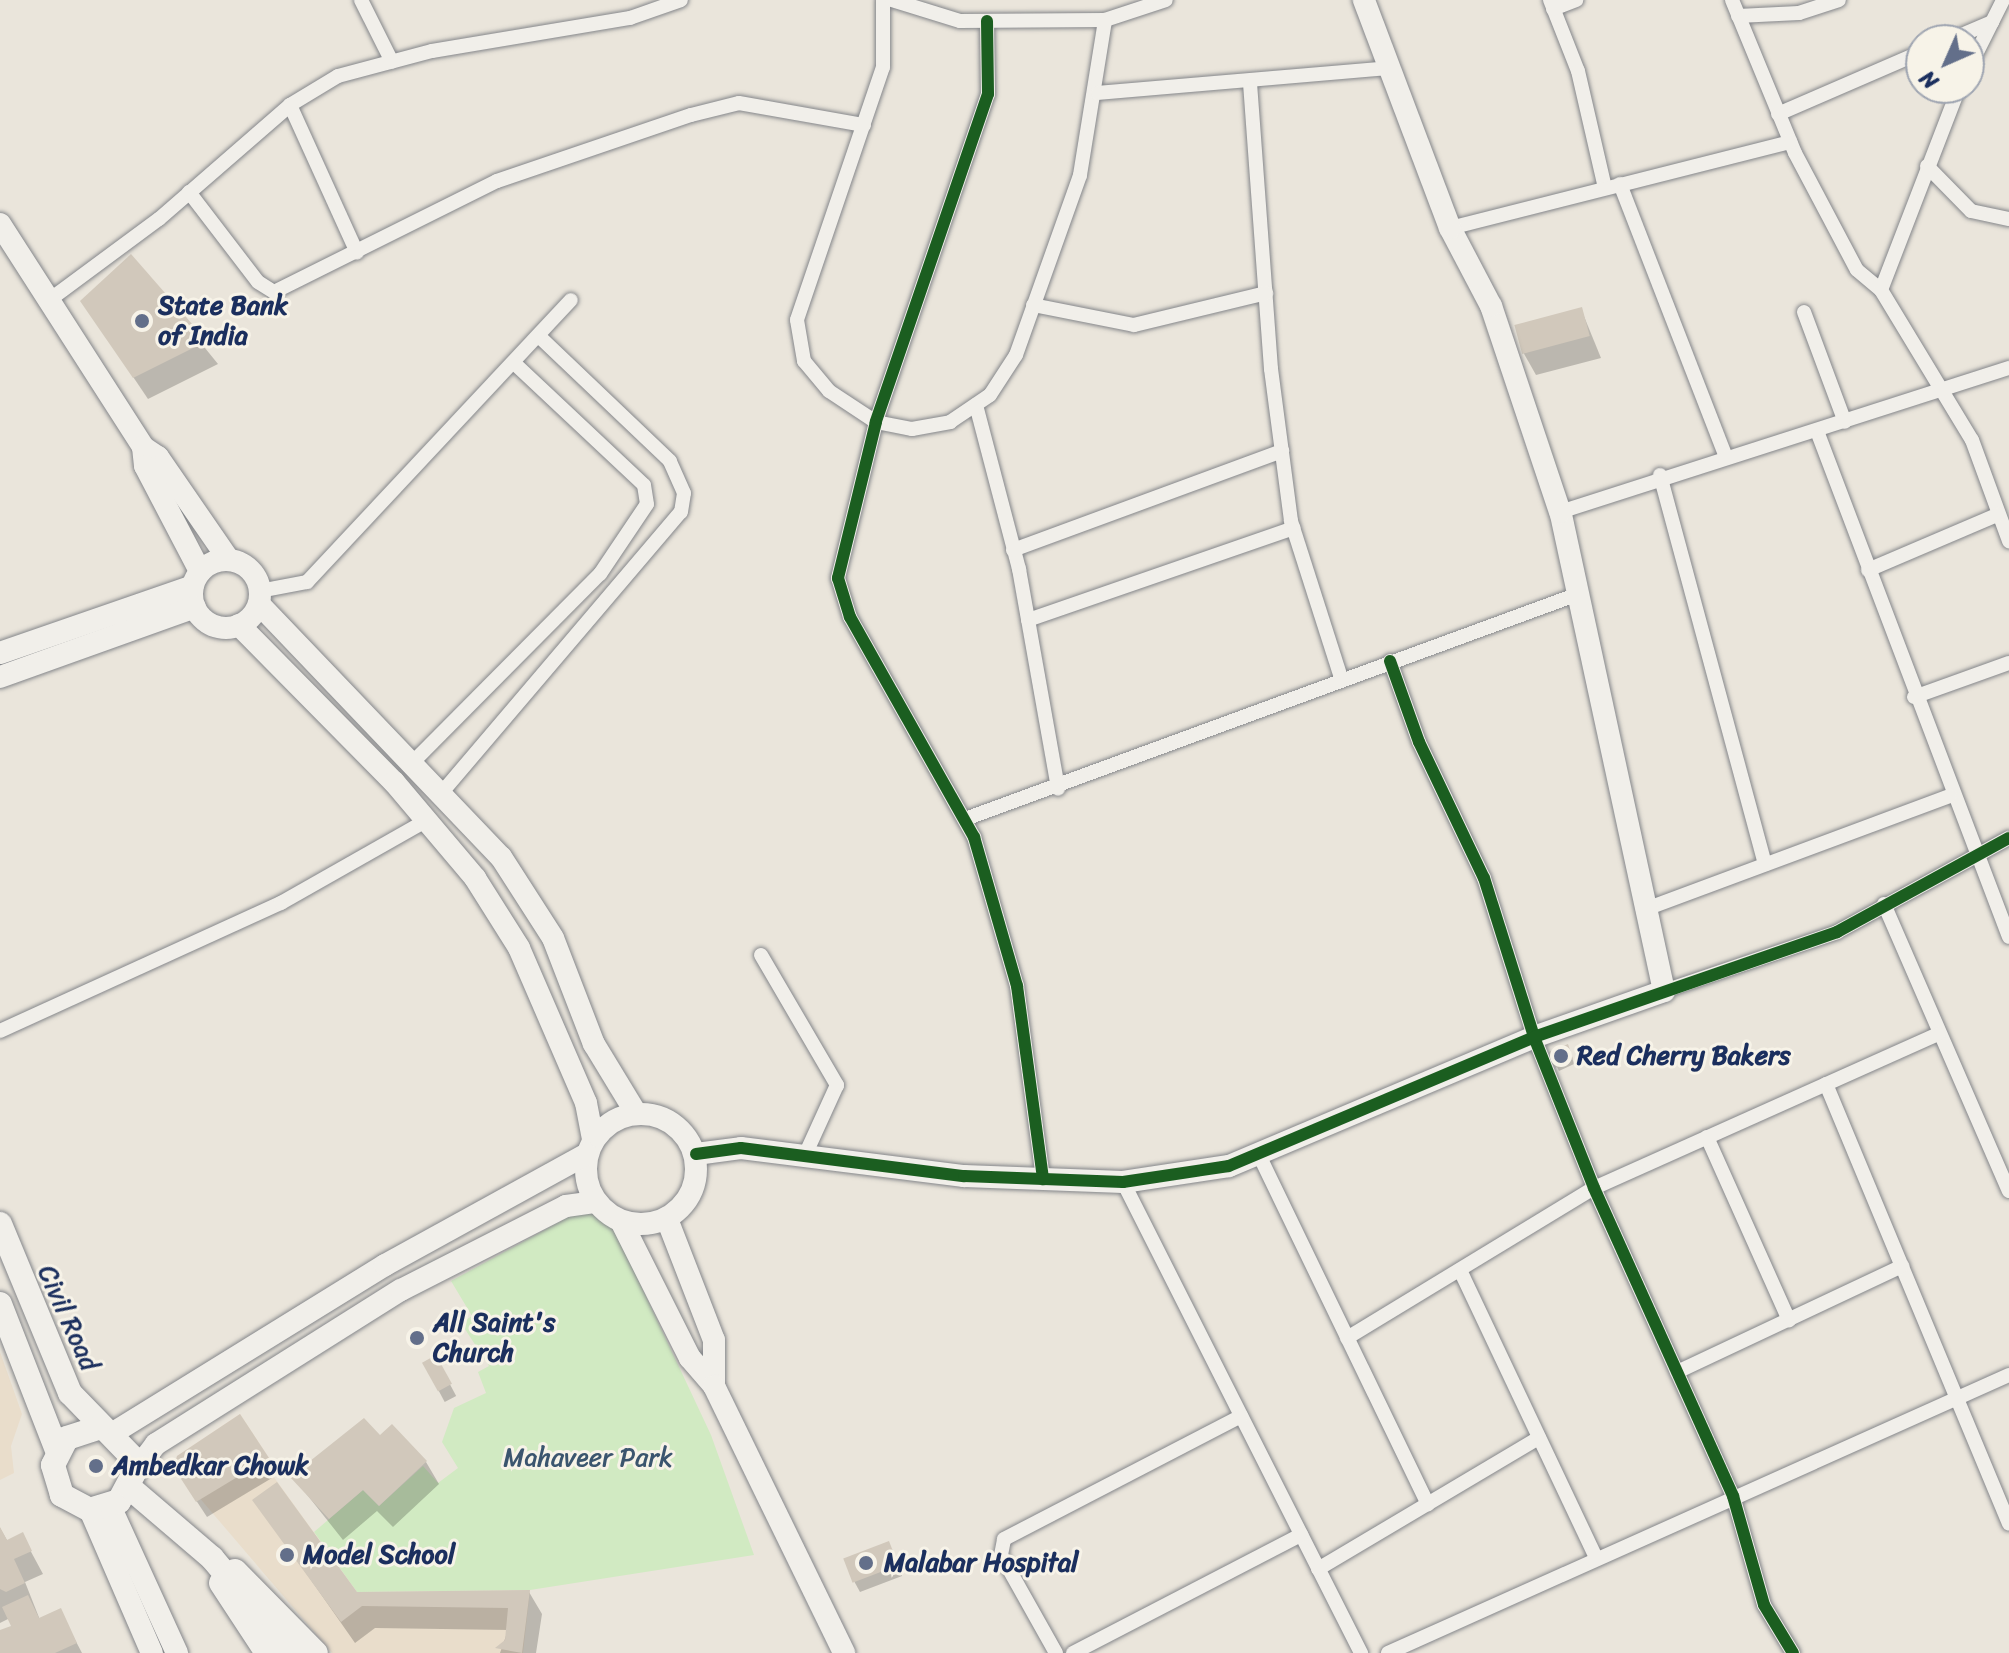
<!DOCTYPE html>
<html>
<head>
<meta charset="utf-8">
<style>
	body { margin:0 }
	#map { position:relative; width:2009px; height:1653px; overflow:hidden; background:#eae5db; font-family:Sriracha,sans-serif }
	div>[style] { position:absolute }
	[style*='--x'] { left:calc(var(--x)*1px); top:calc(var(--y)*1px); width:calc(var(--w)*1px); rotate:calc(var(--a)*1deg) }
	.built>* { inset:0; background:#e9ddcb }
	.green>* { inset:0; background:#d1eac2 }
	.shadow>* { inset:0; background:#0003; transform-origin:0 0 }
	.building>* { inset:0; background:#d1c8bb; transform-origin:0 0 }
	.roads { filter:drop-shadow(0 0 2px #84868a) drop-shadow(0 0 2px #84868a) }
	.street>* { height:14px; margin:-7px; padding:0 7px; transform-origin:7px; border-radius:7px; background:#f1efea }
	.secondary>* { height:22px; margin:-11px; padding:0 11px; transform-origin:11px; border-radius:11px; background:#f1efea }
	.secondary>.ring { margin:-11px; padding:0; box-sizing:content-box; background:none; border:22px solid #f1efea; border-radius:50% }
	.primary>* { height:24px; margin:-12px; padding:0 12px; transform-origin:12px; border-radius:12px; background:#f1efea }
	.cycleway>* { height:12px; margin:-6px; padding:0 6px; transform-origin:6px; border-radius:6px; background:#1b5e20 }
	.dots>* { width:22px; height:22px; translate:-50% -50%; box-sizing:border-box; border:4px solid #f7f3e8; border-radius:50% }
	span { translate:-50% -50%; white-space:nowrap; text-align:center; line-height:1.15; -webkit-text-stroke:6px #f7f3e8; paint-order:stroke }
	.poi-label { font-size:26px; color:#1b2f5e; font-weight:700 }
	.left { translate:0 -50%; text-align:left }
	.street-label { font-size:26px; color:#1b2f5e }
	.park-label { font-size:26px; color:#3b556e }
	.north { position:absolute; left:1905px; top:24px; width:80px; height:80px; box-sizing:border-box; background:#f7f3e8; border:2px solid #9fa5b1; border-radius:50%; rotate:225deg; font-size:22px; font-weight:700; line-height:32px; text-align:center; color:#1b2f5e }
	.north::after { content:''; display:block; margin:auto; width:28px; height:36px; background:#636f8a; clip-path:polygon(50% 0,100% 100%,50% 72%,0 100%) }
</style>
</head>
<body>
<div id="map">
	<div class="built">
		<i style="clip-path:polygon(0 1352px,22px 1414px,11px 1446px,14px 1473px,0 1480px)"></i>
		<i style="clip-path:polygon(240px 1414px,269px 1458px,263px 1462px,357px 1592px,530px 1590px,523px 1653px,332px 1653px,174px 1468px,177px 1456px)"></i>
	</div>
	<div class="green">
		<i style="clip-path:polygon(583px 1209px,612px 1224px,711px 1435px,754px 1555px,530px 1590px,357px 1592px,314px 1532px,363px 1490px,379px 1506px,423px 1466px,438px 1483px,458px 1468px,442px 1442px,454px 1408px,486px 1393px,478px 1372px,489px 1366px,461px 1323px,472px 1316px,451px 1281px)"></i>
	</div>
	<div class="shadow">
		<i style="clip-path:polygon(131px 257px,218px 364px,148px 399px,82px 301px)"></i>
		<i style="clip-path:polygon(1581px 309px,1601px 358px,1536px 375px,1523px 352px)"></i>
		<i style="clip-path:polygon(1570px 1050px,1574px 1064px,1559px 1071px,1557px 1067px)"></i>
		<i style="left:436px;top:1358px;width:43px;height:13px;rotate:62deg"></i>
		<i style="clip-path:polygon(267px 1459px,277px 1475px,207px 1517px,186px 1485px)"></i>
		<i style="clip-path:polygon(426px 1462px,439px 1484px,393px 1527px,377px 1511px,343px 1540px,293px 1477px)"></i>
		<i style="clip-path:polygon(255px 1500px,356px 1594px,529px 1592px,542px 1614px,536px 1653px,500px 1653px,508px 1630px,375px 1628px,355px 1643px)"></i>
		<i style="clip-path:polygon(0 1528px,8px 1542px,22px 1535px,43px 1574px,25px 1582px,40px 1620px,60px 1611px,82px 1653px,0 1653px,0 1633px,13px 1627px,10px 1618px,0 1623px)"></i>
		<i style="clip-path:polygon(888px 1544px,902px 1576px,860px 1592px,854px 1581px)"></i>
	</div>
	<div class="building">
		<i style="clip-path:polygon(131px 254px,207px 341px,133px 378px,80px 301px)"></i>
		<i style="left:1582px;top:307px;width:30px;height:70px;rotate:75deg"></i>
		<i style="clip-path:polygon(1568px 1044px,1573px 1059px,1555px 1068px,1549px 1052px)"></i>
		<i style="left:436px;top:1355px;width:33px;height:16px;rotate:61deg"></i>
		<i style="clip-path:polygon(240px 1414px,269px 1458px,196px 1502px,174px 1468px,177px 1456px)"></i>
		<i style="clip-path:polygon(364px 1418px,380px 1435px,392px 1424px,427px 1461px,379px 1506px,363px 1490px,329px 1519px,290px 1477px)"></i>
		<i style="clip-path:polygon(277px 1482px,357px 1592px,530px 1590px,522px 1653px,495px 1648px,505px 1640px,508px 1608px,362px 1606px,341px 1622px,252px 1500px)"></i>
		<i style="clip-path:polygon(0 1527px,7px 1540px,23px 1532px,32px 1551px,14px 1559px,25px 1583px,6px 1592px,0 1589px)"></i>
		<i style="left:889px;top:1541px;width:26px;height:49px;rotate:69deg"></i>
		<i style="clip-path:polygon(28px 1595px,39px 1618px,61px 1608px,77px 1643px,55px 1653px,0 1653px,0 1630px,11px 1626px,2px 1607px)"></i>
	</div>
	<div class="roads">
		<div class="street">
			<i style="--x:361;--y:0;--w:69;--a:63.4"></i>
			<i style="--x:883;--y:0;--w:67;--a:90"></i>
			<i style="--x:883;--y:67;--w:267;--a:108.8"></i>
			<i style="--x:797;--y:320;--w:42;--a:80.3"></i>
			<i style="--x:804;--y:361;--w:39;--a:50"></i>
			<i style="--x:829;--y:391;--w:56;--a:33.4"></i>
			<i style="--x:876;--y:422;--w:37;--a:11"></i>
			<i style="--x:912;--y:429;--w:39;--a:-10"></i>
			<i style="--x:950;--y:422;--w:48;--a:-34"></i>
			<i style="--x:990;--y:395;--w:48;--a:-57"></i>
			<i style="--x:1016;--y:355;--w:191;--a:-70.4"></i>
			<i style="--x:1080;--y:175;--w:157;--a:-80.8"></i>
			<i style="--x:892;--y:0;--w:71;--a:17.2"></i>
			<i style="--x:960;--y:21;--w:145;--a:-0.4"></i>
			<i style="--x:1105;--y:20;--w:64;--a:-18.2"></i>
			<i style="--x:1550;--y:0;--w:76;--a:68.5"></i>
			<i style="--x:1578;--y:71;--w:120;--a:77"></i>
			<i style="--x:1732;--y:0;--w:165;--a:67.6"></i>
			<i style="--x:1795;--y:153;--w:132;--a:62.1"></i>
			<i style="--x:1857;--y:270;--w:31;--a:40"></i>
			<i style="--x:1881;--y:290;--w:175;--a:58.8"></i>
			<i style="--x:1972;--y:440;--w:108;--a:69.9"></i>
			<i style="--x:1553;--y:9;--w:25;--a:-21"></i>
			<i style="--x:1738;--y:16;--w:61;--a:-2.8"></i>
			<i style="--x:1799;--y:13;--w:42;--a:-18"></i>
			<i style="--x:987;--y:21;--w:73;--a:89.2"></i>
			<i style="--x:988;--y:94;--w:347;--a:108.9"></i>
			<i style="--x:876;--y:422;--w:161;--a:103.7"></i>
			<i style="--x:838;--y:578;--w:41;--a:72.9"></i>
			<i style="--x:850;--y:617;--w:253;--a:60.6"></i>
			<i style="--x:974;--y:837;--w:155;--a:73.9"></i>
			<i style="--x:1017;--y:986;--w:195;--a:82.3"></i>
			<i style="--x:1950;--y:40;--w:46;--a:-23.2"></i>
			<i style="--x:1969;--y:68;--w:76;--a:-63.4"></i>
			<i style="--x:1250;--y:83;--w:287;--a:85.8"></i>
			<i style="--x:1271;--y:369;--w:153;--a:82.5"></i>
			<i style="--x:1291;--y:521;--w:165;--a:72.3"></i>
			<i style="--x:1098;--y:93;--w:293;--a:-4.9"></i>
			<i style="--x:290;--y:105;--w:162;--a:65.6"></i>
			<i style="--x:1778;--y:114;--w:156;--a:-23.4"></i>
			<i style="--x:1927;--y:166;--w:63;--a:45.6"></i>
			<i style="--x:1971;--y:211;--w:39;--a:12"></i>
			<i style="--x:1620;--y:184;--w:291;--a:68.8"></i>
			<i style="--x:189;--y:192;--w:113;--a:52.5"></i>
			<i style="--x:258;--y:282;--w:19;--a:32"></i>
			<i style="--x:274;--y:292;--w:249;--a:-26.5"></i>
			<i style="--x:497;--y:181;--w:205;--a:-18.8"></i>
			<i style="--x:691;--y:115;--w:49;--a:-14"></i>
			<i style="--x:739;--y:103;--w:127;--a:10"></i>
			<i style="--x:1450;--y:228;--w:351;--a:-14.2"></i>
			<i style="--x:1881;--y:290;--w:217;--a:-68.9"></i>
			<i style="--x:48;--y:301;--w:138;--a:-36.5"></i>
			<i style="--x:159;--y:219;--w:174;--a:-41"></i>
			<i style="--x:290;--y:105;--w:56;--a:-31.1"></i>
			<i style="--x:338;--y:76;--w:97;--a:-14.9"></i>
			<i style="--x:432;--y:51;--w:201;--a:-9.5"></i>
			<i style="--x:630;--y:18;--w:54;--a:-19.4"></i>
			<i style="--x:1033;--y:305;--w:103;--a:11.2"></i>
			<i style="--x:1134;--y:325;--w:136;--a:-13.6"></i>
			<i style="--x:1804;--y:312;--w:117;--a:69.6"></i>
			<i style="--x:976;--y:405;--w:170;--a:75.3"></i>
			<i style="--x:1019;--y:569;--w:223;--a:79.9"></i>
			<i style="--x:1817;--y:431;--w:541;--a:69.22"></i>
			<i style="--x:1660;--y:475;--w:403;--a:74.9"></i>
			<i style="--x:1560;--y:512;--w:472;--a:-17.8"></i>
			<i style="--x:1013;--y:550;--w:287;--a:-20.2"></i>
			<i style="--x:1868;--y:570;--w:142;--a:-23.1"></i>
			<i style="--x:259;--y:591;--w:49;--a:-10.6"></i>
			<i style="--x:307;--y:582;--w:386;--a:-46.9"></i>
			<i style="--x:1028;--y:620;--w:281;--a:-19.1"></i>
			<i style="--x:1390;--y:661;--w:86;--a:70.3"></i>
			<i style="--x:1419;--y:742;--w:151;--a:64.5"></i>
			<i style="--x:1484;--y:878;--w:167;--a:72.5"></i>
			<i style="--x:1534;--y:1037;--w:162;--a:68.3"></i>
			<i style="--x:1594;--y:1188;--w:338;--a:65.7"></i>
			<i style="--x:1733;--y:1496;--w:113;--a:74.1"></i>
			<i style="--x:1764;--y:1605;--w:56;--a:58.9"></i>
			<i style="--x:1914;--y:697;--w:101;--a:-19.7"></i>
			<i style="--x:415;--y:760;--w:262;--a:-45.2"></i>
			<i style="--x:600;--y:574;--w:84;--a:-56.1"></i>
			<i style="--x:647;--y:504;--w:19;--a:-99"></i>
			<i style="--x:644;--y:485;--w:177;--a:-136.8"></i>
			<i style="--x:444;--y:790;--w:365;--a:-49.6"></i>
			<i style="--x:681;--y:512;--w:19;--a:-81"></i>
			<i style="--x:684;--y:493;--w:35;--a:-114"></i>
			<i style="--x:670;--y:461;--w:180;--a:-136.4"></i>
			<i style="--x:965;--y:819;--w:656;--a:-20.15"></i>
			<i style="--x:1884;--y:904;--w:313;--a:66.5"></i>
			<i style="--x:1643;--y:910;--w:327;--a:-20.4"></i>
			<i style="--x:761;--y:955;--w:151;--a:59.7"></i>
			<i style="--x:837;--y:1085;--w:75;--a:114.5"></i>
			<i style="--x:1664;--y:991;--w:183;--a:-18.8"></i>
			<i style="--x:1837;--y:932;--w:196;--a:-28.7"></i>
			<i style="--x:0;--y:1031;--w:309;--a:-24.5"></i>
			<i style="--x:281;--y:903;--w:168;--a:-29.6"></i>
			<i style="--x:1826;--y:1084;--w:476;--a:67.4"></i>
			<i style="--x:1707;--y:1137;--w:201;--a:65.9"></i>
			<i style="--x:1259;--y:1155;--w:388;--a:64.2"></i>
			<i style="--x:1123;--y:1182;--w:528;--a:63.19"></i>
			<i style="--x:1460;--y:1270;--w:318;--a:64.7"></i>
			<i style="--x:1347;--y:1338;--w:289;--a:-31.3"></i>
			<i style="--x:1594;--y:1188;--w:377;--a:-24.1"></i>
			<i style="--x:1677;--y:1372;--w:249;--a:-25.2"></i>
			<i style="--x:1318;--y:1569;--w:257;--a:-30.7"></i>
			<i style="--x:1056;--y:1653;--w:112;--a:-119.3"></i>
			<i style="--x:1001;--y:1555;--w:16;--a:-79"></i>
			<i style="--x:1004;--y:1539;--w:267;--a:-27.4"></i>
			<i style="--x:1073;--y:1653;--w:257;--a:-27.4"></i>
			<i style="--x:1388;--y:1653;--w:680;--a:-24.12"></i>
		</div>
		<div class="secondary">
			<i style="--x:0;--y:224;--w:265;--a:57.3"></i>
			<i style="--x:143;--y:447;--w:18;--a:34"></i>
			<i style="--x:158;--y:457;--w:125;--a:55.4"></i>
			<i style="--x:143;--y:447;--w:19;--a:84"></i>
			<i style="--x:145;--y:466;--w:119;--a:62.4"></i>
			<i class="ring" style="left:192px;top:560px;width:46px;height:46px"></i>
			<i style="--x:259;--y:604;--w:350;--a:46.3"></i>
			<i style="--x:501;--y:857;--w:96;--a:57.3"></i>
			<i style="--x:553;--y:938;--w:114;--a:68.9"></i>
			<i style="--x:594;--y:1044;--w:81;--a:58.7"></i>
			<i style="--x:239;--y:625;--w:221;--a:45.4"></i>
			<i style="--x:394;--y:782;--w:126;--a:49.8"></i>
			<i style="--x:475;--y:878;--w:83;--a:57.8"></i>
			<i style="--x:519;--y:948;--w:169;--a:66.6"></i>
			<i style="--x:586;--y:1103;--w:38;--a:79"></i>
			<i style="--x:0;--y:653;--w:204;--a:-19.1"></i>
			<i style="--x:0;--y:677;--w:207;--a:-19.7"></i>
			<i class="ring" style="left:586px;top:1114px;width:88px;height:88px"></i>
			<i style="--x:696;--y:1154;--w:45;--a:-7.6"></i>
			<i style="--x:741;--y:1148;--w:225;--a:7.2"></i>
			<i style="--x:964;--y:1176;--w:159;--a:2.2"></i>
			<i style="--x:1123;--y:1182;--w:107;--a:-8.6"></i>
			<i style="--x:1229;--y:1166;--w:331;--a:-22.9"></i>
			<i style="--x:1534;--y:1037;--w:138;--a:-19.5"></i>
			<i style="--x:1664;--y:991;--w:490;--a:-102.2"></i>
			<i style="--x:1560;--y:512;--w:217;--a:-108.5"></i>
			<i style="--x:1491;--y:306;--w:88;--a:-117.7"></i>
			<i style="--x:1450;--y:228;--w:244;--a:-110.7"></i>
			<i style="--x:667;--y:1219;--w:130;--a:68.8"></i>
			<i style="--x:714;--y:1340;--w:46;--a:90"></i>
			<i style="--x:621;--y:1221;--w:153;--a:63.3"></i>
			<i style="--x:690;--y:1358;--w:37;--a:49"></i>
			<i style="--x:714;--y:1386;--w:297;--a:64"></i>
			<i style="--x:113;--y:1433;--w:320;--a:-31.7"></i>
			<i style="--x:385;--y:1265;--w:230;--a:-28.8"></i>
			<i style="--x:134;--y:1473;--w:36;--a:-53"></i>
			<i style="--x:156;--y:1444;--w:289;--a:-32.2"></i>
			<i style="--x:401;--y:1290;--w:185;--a:-27"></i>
			<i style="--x:566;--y:1206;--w:30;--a:-8"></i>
			<i style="--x:110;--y:1506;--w:162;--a:65.5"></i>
			<i style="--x:90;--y:1510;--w:156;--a:66.6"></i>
		</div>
		<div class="primary">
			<i style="--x:0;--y:1224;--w:183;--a:67.5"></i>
			<i style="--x:70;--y:1393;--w:89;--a:45.9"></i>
			<i style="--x:132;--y:1457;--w:16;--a:83"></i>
			<i style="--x:134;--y:1473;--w:32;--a:118"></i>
			<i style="--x:119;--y:1501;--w:30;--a:163"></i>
			<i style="--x:90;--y:1510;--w:32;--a:-152"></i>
			<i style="--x:62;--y:1495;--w:31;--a:-107"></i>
			<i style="--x:53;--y:1465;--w:30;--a:-63"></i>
			<i style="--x:67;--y:1438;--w:32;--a:-18"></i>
			<i style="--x:0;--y:1304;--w:157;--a:68.7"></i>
			<i style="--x:130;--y:1488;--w:108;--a:40.5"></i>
			<i style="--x:212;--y:1558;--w:124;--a:49.9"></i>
			<i style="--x:235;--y:1571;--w:115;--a:45.4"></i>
			<i style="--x:221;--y:1583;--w:84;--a:56.7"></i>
		</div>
	</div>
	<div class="cycleway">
		<i style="--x:987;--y:21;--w:73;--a:89.2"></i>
		<i style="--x:988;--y:94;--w:347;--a:108.9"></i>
		<i style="--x:876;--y:422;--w:161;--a:103.7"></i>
		<i style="--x:838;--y:578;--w:41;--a:72.9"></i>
		<i style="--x:850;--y:617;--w:253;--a:60.6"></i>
		<i style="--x:974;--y:837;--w:155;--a:73.9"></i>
		<i style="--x:1017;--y:986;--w:195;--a:82.3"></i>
		<i style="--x:1390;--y:661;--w:86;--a:70.3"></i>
		<i style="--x:1419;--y:742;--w:151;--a:64.5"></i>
		<i style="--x:1484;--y:878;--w:167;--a:72.5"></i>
		<i style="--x:1534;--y:1037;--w:162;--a:68.3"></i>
		<i style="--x:1594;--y:1188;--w:338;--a:65.7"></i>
		<i style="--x:1733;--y:1496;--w:113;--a:74.1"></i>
		<i style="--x:1764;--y:1605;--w:56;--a:58.9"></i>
		<i style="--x:696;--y:1154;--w:45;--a:-7.6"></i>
		<i style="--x:741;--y:1148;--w:225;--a:7.2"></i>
		<i style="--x:964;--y:1176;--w:159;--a:2.2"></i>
		<i style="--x:1123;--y:1182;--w:107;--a:-8.6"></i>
		<i style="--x:1229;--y:1166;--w:331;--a:-22.9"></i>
		<i style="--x:1534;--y:1037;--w:321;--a:-19.1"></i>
		<i style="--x:1837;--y:932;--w:196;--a:-28.7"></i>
	</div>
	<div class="dots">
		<i style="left:142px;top:321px;background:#636f8a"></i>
		<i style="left:1561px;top:1056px;background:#636f8a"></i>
		<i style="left:417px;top:1338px;background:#636f8a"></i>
		<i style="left:96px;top:1466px;background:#636f8a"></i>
		<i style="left:287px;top:1555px;background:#636f8a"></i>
		<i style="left:866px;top:1563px;background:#636f8a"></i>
	</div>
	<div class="poi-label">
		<span class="left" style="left:158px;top:321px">State Bank<br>of India</span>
		<span class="left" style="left:1577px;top:1056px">Red Cherry Bakers</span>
		<span class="left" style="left:433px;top:1338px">All Saint's<br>Church</span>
		<span class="left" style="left:112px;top:1466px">Ambedkar Chowk</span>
		<span class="left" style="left:303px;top:1555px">Model School</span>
		<span class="left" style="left:884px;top:1563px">Malabar Hospital</span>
	</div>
	<div class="street-label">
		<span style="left:68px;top:1318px;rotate:66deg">Civil Road</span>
	</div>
	<div class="park-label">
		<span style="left:588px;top:1458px">Mahaveer Park</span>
	</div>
	<div class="north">N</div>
</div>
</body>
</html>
